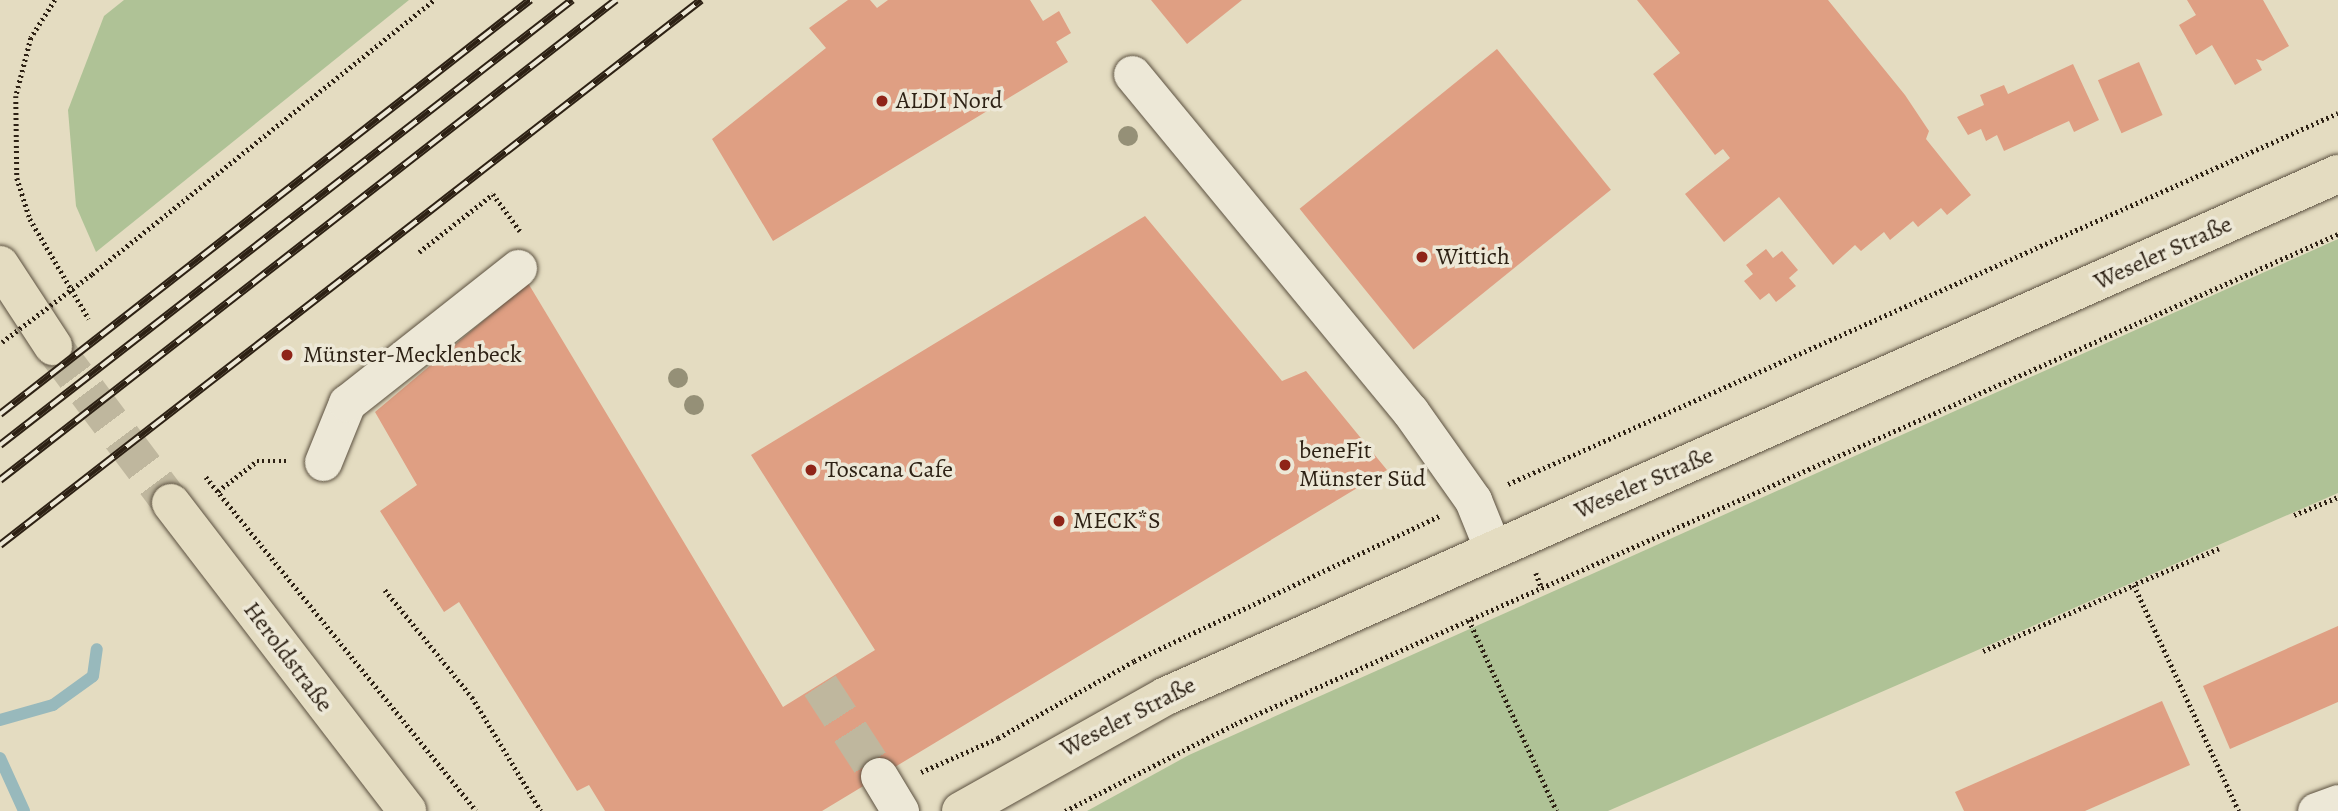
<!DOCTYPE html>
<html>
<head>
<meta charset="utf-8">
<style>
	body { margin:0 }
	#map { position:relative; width:2338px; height:811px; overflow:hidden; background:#e4dcc1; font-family:Alegreya,serif }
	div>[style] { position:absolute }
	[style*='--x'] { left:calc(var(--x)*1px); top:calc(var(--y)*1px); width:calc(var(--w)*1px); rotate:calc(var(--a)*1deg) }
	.green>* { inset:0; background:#afc296 }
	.stream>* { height:12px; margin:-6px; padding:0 6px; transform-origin:6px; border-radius:6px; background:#98b9bc }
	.building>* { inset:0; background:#df9f83; transform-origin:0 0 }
	.minor-tunnel>* { height:37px; margin-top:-18.5px; transform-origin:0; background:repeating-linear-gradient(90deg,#bfb79e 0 37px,transparent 0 55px) }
	.major-tunnel>* { height:38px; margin-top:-19px; transform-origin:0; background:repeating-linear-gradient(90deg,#bfb79e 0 38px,transparent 0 57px) }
	.path>* { height:4.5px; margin-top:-2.25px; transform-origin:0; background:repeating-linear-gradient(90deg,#2d2114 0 2px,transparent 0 5.5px) }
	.roads { filter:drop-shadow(0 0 2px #5b503f) drop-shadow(0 0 2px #5b503f) }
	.minor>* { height:37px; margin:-18.5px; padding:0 18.5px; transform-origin:18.5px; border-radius:18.5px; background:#ede8d7 }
	.major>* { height:38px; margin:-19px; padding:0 19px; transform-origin:19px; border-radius:19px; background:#e4dcc1 }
	.rail>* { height:8px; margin-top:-4px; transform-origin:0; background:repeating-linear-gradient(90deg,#ede8d7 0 16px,#2d2114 0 32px); box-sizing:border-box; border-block:2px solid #2d2114 }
	.path-bridge>* { height:4.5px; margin-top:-2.25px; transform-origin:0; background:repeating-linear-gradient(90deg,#2d2114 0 2px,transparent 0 5.5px) }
	.trees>* { width:20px; height:20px; margin:-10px; border-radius:50%; background:#959077 }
	.dots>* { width:19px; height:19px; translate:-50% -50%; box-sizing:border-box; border:4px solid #ede8d7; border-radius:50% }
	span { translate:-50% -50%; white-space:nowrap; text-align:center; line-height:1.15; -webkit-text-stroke:7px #ede8d7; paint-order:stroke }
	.poi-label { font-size:24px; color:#2d2114 }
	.left { translate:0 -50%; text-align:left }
	.street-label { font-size:24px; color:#2d2114 }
</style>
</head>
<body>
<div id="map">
	<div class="green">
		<i style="clip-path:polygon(124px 0,409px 0,96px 252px,76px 206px,68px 110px,104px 16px)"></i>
		<i style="clip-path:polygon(2338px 239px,2338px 493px,1608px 811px,1087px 811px,1189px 755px)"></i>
	</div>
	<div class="stream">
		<i style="--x:0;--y:720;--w:55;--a:-15.8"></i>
		<i style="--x:53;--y:705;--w:49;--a:-35.9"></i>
		<i style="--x:93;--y:676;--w:27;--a:-82"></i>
		<i style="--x:0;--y:758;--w:58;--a:65.6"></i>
	</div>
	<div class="building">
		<i style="clip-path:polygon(848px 0,870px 0,877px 8px,888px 0,1030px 0,1043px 21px,1059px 11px,1071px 33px,1056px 42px,1068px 62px,773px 241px,712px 139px,826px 48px,809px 28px)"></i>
		<i style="clip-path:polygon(1151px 0,1242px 0,1187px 44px)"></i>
		<i style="clip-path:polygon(1637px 0,1828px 0,1905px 95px,1929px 131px,1926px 139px,1971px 195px,1947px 215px,1941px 208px,1918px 227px,1913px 221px,1890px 240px,1884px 232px,1861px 251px,1855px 245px,1833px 265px,1779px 197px,1724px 242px,1685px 194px,1730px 158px,1723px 149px,1715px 155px,1653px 74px,1680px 53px)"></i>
		<i style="clip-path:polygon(2187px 0,2263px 0,2289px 46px,2263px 61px,2256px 59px,2262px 70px,2235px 85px,2212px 45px,2196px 55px,2179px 25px,2196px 15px)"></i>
		<i style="left:1497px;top:49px;width:181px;height:254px;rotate:51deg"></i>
		<i style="left:2139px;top:62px;width:58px;height:45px;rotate:66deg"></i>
		<i style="clip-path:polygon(2073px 64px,2099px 120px,2074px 132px,2069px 121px,2004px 151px,1997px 135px,1986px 141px,1981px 129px,1968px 135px,1957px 117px,1984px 105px,1980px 95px,2004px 85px,2008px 94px)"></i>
		<i style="clip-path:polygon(1145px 216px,1282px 381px,1306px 371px,1387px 470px,822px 811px,605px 811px,589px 785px,577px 791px,459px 602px,444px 612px,380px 511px,417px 485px,375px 412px,528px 283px,783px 707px,875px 650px,751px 455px)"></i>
		<i style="clip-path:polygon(1766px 249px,1773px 258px,1782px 251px,1798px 270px,1789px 278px,1796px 286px,1776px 302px,1769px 293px,1760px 300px,1744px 281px,1753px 274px,1746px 265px)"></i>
		<i style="clip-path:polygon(2338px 626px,2338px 702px,2230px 749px,2203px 686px)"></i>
		<i style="clip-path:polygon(2162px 701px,2190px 765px,2085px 811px,1964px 811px,1955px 792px)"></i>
	</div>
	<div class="minor-tunnel">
		<i style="--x:820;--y:685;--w:108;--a:57"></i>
	</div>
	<div class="major-tunnel">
		<i style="--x:53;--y:346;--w:196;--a:53.1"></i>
	</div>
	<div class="path">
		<i style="--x:55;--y:0;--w:45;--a:122.3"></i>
		<i style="--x:31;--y:38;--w:60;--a:104.5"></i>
		<i style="--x:16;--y:96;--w:82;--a:89.3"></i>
		<i style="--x:17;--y:178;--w:43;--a:72.4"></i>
		<i style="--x:30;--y:219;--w:116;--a:59.5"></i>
		<i style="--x:419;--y:252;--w:94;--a:-38.1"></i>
		<i style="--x:493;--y:194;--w:46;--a:53.9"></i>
		<i style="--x:92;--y:274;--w:438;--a:-38.7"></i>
		<i style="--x:206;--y:477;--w:429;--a:51"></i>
		<i style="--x:1508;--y:484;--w:909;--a:-24.08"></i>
		<i style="--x:218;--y:491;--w:49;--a:-37.6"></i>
		<i style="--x:257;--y:461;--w:30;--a:0"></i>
		<i style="--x:2294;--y:515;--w:48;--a:-22.2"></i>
		<i style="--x:2219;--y:549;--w:92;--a:157"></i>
		<i style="--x:2134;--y:585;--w:249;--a:65.1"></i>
		<i style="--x:1536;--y:573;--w:17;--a:69"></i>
		<i style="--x:385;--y:590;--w:138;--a:50.9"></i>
		<i style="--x:472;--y:697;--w:133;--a:58.8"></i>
		<i style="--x:1469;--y:620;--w:210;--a:65.3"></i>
		<i style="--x:1983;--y:651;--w:165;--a:-23.6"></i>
		<i style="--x:921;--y:772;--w:84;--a:-23.8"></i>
		<i style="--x:998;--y:738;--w:156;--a:-29.5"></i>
		<i style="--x:1134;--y:661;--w:339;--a:-25.4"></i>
		<i style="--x:1065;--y:811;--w:191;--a:-27.1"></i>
		<i style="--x:1235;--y:724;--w:1207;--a:-23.95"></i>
	</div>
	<div class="roads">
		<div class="minor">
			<i style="--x:1132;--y:74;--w:437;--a:50.5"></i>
			<i style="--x:1410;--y:411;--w:109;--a:54.7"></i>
			<i style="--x:1473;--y:500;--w:51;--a:68"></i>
			<i style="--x:323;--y:462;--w:64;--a:-67.9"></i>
			<i style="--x:347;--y:403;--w:218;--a:-38.3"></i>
			<i style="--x:879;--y:776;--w:41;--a:59"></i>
			<i style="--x:2316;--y:811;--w:23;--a:-20"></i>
		</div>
		<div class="major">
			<i style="--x:0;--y:265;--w:97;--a:56.8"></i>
			<i style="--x:171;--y:503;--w:388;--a:52.5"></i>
			<i style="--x:961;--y:811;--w:235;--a:-29.3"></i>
			<i style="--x:1166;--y:696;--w:1283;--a:-24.01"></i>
		</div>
	</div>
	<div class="rail">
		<i style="--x:0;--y:414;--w:673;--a:-37.99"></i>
		<i style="--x:0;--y:445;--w:725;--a:-37.88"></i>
		<i style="--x:0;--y:480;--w:781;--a:-37.93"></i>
		<i style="--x:0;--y:545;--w:888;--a:-37.86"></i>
	</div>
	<div class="path-bridge">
		<i style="--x:2;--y:342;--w:113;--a:-37.1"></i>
	</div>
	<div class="trees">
		<i style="left:1128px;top:136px"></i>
		<i style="left:678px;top:378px"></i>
		<i style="left:694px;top:405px"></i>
	</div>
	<div class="dots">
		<i style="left:882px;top:101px;background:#8f2418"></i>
		<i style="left:1422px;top:257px;background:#8f2418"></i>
		<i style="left:287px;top:355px;background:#8f2418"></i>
		<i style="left:1285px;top:465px;background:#8f2418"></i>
		<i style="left:811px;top:470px;background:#8f2418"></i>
		<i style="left:1059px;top:521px;background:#8f2418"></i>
	</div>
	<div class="poi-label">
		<span class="left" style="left:896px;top:101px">ALDI Nord</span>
		<span class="left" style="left:1436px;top:257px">Wittich</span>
		<span class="left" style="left:303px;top:355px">Münster-Mecklenbeck</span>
		<span class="left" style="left:1299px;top:465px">beneFit<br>Münster Süd</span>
		<span class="left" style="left:825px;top:470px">Toscana Cafe</span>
		<span class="left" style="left:1073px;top:521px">MECK*S</span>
	</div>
	<div class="street-label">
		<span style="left:2163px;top:253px;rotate:-24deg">Weseler Straße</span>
		<span style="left:1644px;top:483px;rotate:-23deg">Weseler Straße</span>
		<span style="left:288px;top:657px;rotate:53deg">Heroldstraße</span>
		<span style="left:1128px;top:717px;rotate:-27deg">Weseler Straße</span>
	</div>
</div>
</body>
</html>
